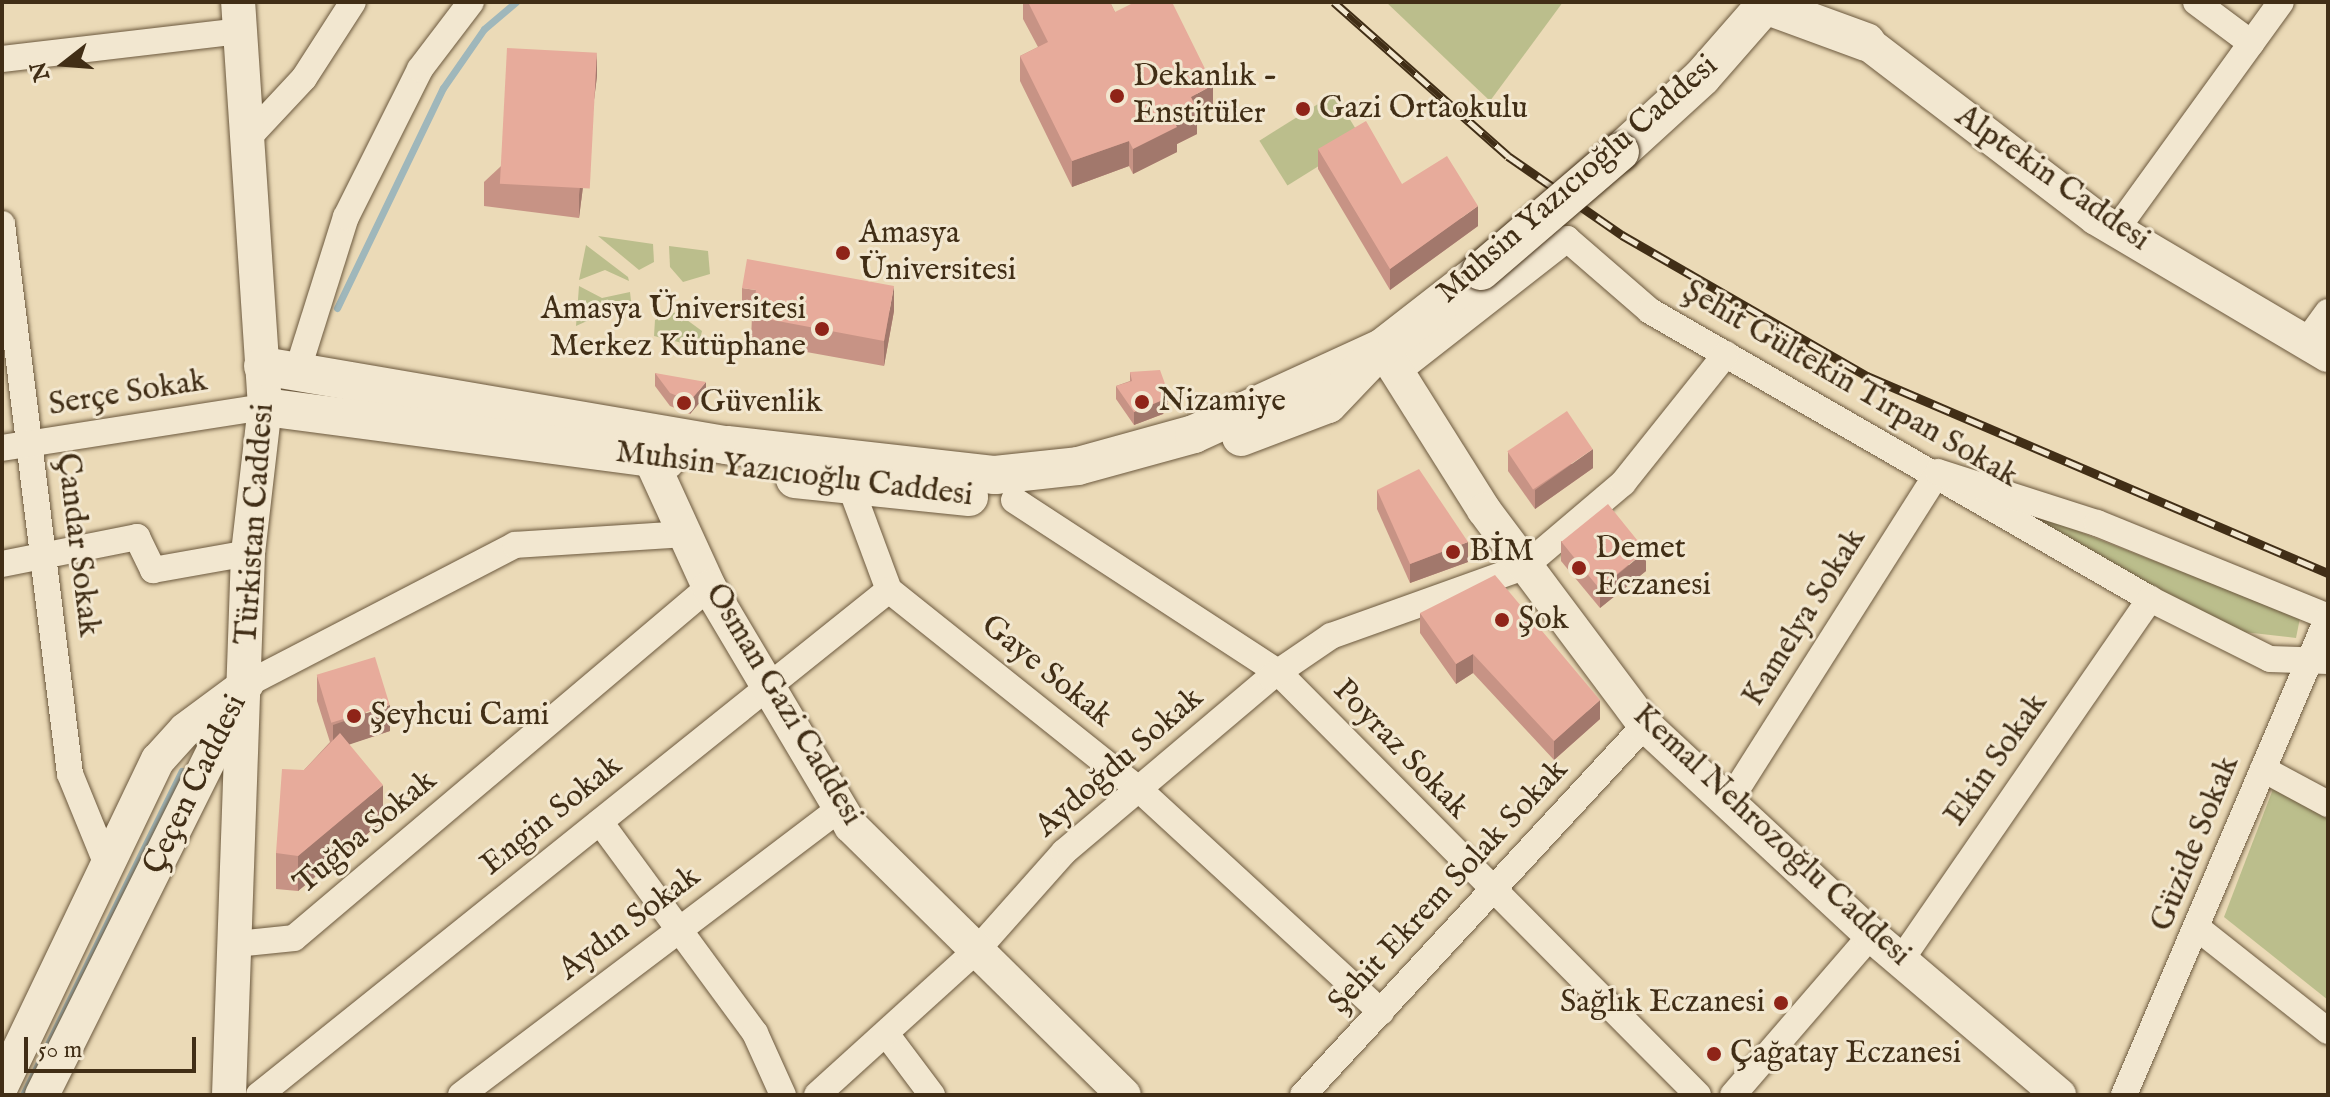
<!DOCTYPE html>
<html>
<head>
<meta charset="utf-8">
<style>
	body { margin:0 }
	#map { position:relative; width:2330px; height:1097px; overflow:hidden; background:#ebdab7; font-family:"IM FELL English",serif }
	div>[style] { position:absolute }
	[style*='--x'] { left:calc(var(--x)*1px); top:calc(var(--y)*1px); width:calc(var(--w)*1px); rotate:calc(var(--a)*1deg) }
	.green>* { inset:0; background:#bbbe8c; transform-origin:0 0 }
	.stream>* { height:7px; margin:-3.5px; padding:0 3.5px; transform-origin:3.5px; border-radius:3.5px; background:#9fb7bb }
	.roads { filter:drop-shadow(0 0 2px #6c593e) drop-shadow(0 0 2px #6c593e) }
	.minor>* { height:26px; margin:-13px; padding:0 13px; transform-origin:13px; border-radius:13px; background:#f2e7d0 }
	.tertiary>* { height:34px; margin:-17px; padding:0 17px; transform-origin:17px; border-radius:17px; background:#f2e7d0 }
	.secondary>* { height:38px; margin:-19px; padding:0 19px; transform-origin:19px; border-radius:19px; background:#f2e7d0 }
	.rail>* { height:9px; margin-top:-4.5px; transform-origin:0; background:repeating-linear-gradient(90deg,#f2e7d0 0 18px,#412e16 0 36px); box-sizing:border-box; border-block:2px solid #412e16 }
	.bridges { filter:drop-shadow(0 0 2px #412e16) drop-shadow(0 0 2px #412e16) }
	.secondary-bridge>* { height:38px; margin:-19px; padding:0 19px; transform-origin:19px; border-radius:19px; background:#f2e7d0 }
	.wall>* { inset:0; background:#c79385 }
	.shaded-wall>* { inset:0; background:#a2786c }
	.building>* { inset:0; background:#e7ab9b; transform-origin:0 0 }
	.dots>* { width:22px; height:22px; translate:-50% -50%; box-sizing:border-box; border:4px solid #f2e7d0; border-radius:50% }
	span { translate:-50% -50%; white-space:nowrap; text-align:center; line-height:1.15; -webkit-text-stroke:6px #f2e7d0; paint-order:stroke }
	.poi-label { font-size:32px; color:#412e16 }
	.left { translate:0 -50%; text-align:left }
	.right { translate:-100% -50%; text-align:right }
	.street-label { font-size:32px; color:#412e16 }
	.frame { position:absolute; inset:0; border:4px solid #412e16; pointer-events:none }
	.north { position:absolute; left:24px; top:24px; width:80px; height:80px; -webkit-text-stroke:6px #f2e7d0; paint-order:stroke; rotate:253deg; font-size:22px; font-weight:700; line-height:32px; text-align:center; color:#412e16 }
	.north::after { content:''; display:block; margin:auto; width:28px; height:36px; background:#412e16; clip-path:polygon(50% 0,100% 100%,50% 72%,0 100%) }
	.scale { position:absolute; left:24px; top:1037px; width:172px; height:36px; box-sizing:border-box; border:4px solid #412e16; border-top:0; padding-left:10px; font-size:24px; line-height:28px; white-space:nowrap; color:#412e16; -webkit-text-stroke:6px #f2e7d0; paint-order:stroke }
</style>
</head>
<body>
<div id="map">
	<div class="green">
		<i style="clip-path:polygon(1386px 2px,1563px 2px,1490px 101px)"></i>
		<i style="left:1334px;top:94px;width:53px;height:88px;rotate:58deg"></i>
		<i style="clip-path:polygon(598px 236px,653px 244px,654px 262px,639px 270px)"></i>
		<i style="clip-path:polygon(586px 245px,628px 277px,629px 281px,605px 270px,579px 280px)"></i>
		<i style="clip-path:polygon(669px 246px,708px 251px,710px 274px,683px 282px,670px 267px)"></i>
		<i style="clip-path:polygon(579px 286px,602px 298px,630px 292px,631px 301px,576px 326px)"></i>
		<i style="clip-path:polygon(676px 312px,702px 331px,698px 347px,654px 336px,655px 320px)"></i>
		<i style="clip-path:polygon(1980px 493px,2300px 618px,2296px 638px,2226px 630px)"></i>
		<i style="clip-path:polygon(2273px 789px,2328px 819px,2328px 1000px,2224px 917px)"></i>
	</div>
	<div class="stream">
		<i style="--x:337;--y:308;--w:244;--a:-64.3"></i>
		<i style="--x:443;--y:88;--w:72;--a:-55.2"></i>
		<i style="--x:484;--y:29;--w:42;--a:-40.2"></i>
		<i style="--x:23;--y:1095;--w:361;--a:-63.9"></i>
	</div>
	<div class="roads">
		<div class="minor">
			<i style="--x:2196;--y:2;--w:69;--a:36.7"></i>
			<i style="--x:2;--y:59;--w:241;--a:-6.7"></i>
			<i style="--x:248;--y:138;--w:82;--a:-47"></i>
			<i style="--x:304;--y:78;--w:90;--a:-57.2"></i>
			<i style="--x:2;--y:224;--w:554;--a:82.95"></i>
			<i style="--x:70;--y:774;--w:100;--a:67.8"></i>
			<i style="--x:2116;--y:230;--w:281;--a:-54.1"></i>
			<i style="--x:2306;--y:342;--w:37;--a:-54"></i>
			<i style="--x:297;--y:372;--w:163;--a:-72.5"></i>
			<i style="--x:346;--y:217;--w:165;--a:-63.4"></i>
			<i style="--x:420;--y:69;--w:84;--a:-52.7"></i>
			<i style="--x:1397;--y:372;--w:216;--a:-38"></i>
			<i style="--x:1567;--y:239;--w:110;--a:40.9"></i>
			<i style="--x:1650;--y:311;--w:577;--a:29.94"></i>
			<i style="--x:2150;--y:599;--w:134;--a:26.6"></i>
			<i style="--x:2270;--y:659;--w:58;--a:2"></i>
			<i style="--x:2;--y:448;--w:266;--a:-8.9"></i>
			<i style="--x:851;--y:488;--w:109;--a:69.6"></i>
			<i style="--x:889;--y:590;--w:324;--a:38.6"></i>
			<i style="--x:1142;--y:792;--w:325;--a:42.6"></i>
			<i style="--x:1014;--y:500;--w:315;--a:33.1"></i>
			<i style="--x:1278;--y:672;--w:596;--a:45.2"></i>
			<i style="--x:2;--y:564;--w:138;--a:-11.3"></i>
			<i style="--x:137;--y:537;--w:37;--a:64"></i>
			<i style="--x:153;--y:570;--w:97;--a:-10.1"></i>
			<i style="--x:247;--y:684;--w:302;--a:-27.4"></i>
			<i style="--x:515;--y:545;--w:170;--a:-3.7"></i>
			<i style="--x:2263;--y:769;--w:74;--a:28.3"></i>
			<i style="--x:1730;--y:800;--w:388;--a:-57.6"></i>
			<i style="--x:1938;--y:472;--w:167;--a:17.8"></i>
			<i style="--x:2097;--y:523;--w:249;--a:22.1"></i>
			<i style="--x:600;--y:822;--w:262;--a:53.7"></i>
			<i style="--x:755;--y:1033;--w:68;--a:65.7"></i>
			<i style="--x:2200;--y:930;--w:163;--a:38.3"></i>
			<i style="--x:236;--y:944;--w:58;--a:-5.9"></i>
			<i style="--x:294;--y:938;--w:544;--a:-40.22"></i>
			<i style="--x:1901;--y:960;--w:439;--a:-55.4"></i>
			<i style="--x:887;--y:1035;--w:75;--a:53.1"></i>
			<i style="--x:259;--y:1095;--w:807;--a:-38.72"></i>
			<i style="--x:461;--y:1095;--w:475;--a:-37.1"></i>
			<i style="--x:817;--y:1095;--w:216;--a:-42.2"></i>
			<i style="--x:977;--y:950;--w:131;--a:-48.4"></i>
			<i style="--x:1064;--y:852;--w:271;--a:-40.2"></i>
			<i style="--x:1271;--y:677;--w:73;--a:-34.3"></i>
			<i style="--x:1331;--y:636;--w:205;--a:-19.7"></i>
			<i style="--x:1524;--y:567;--w:130;--a:-40.3"></i>
			<i style="--x:1623;--y:483;--w:165;--a:-51.4"></i>
			<i style="--x:1303;--y:1095;--w:504;--a:-47.25"></i>
			<i style="--x:1733;--y:1095;--w:211;--a:-49.2"></i>
			<i style="--x:2124;--y:1095;--w:520;--a:-66.89"></i>
		</div>
		<div class="tertiary">
			<i style="--x:1866;--y:42;--w:290;--a:37.4"></i>
			<i style="--x:2096;--y:218;--w:269;--a:30.6"></i>
			<i style="--x:1382;--y:348;--w:191;--a:57.8"></i>
			<i style="--x:1484;--y:510;--w:269;--a:53.2"></i>
			<i style="--x:1645;--y:725;--w:309;--a:42.9"></i>
			<i style="--x:1871;--y:935;--w:247;--a:40.4"></i>
			<i style="--x:650;--y:458;--w:142;--a:65.4"></i>
			<i style="--x:709;--y:587;--w:278;--a:59.3"></i>
			<i style="--x:851;--y:826;--w:383;--a:44.6"></i>
			<i style="--x:2;--y:1085;--w:361;--a:-64.4"></i>
			<i style="--x:158;--y:760;--w:40;--a:-48"></i>
			<i style="--x:185;--y:730;--w:77;--a:-36.6"></i>
			<i style="--x:42;--y:1095;--w:447;--a:-63.5"></i>
			<i style="--x:229;--y:1095;--w:542;--a:-87.99"></i>
			<i style="--x:248;--y:553;--w:147;--a:-83.4"></i>
			<i style="--x:265;--y:407;--w:406;--a:-93.8"></i>
		</div>
		<div class="secondary">
			<i style="--x:1620;--y:152;--w:111;--a:-42.4"></i>
			<i style="--x:1702;--y:77;--w:96;--a:-48.8"></i>
			<i style="--x:1765;--y:5;--w:108;--a:20.1"></i>
			<i style="--x:263;--y:366;--w:471;--a:9.7"></i>
			<i style="--x:727;--y:445;--w:270;--a:6.4"></i>
			<i style="--x:995;--y:475;--w:83;--a:-6.2"></i>
			<i style="--x:1078;--y:466;--w:120;--a:-15.4"></i>
			<i style="--x:1194;--y:434;--w:207;--a:-24.6"></i>
			<i style="--x:1382;--y:348;--w:125;--a:-37.9"></i>
			<i style="--x:265;--y:407;--w:405;--a:7.5"></i>
			<i style="--x:1241;--y:437;--w:93;--a:-20.8"></i>
			<i style="--x:1328;--y:404;--w:61;--a:-46.3"></i>
			<i style="--x:795;--y:479;--w:175;--a:5.9"></i>
		</div>
	</div>
	<div class="rail">
		<i style="--x:1334;--y:2;--w:232;--a:41.5"></i>
		<i style="--x:1508;--y:156;--w:139;--a:34.7"></i>
		<i style="--x:1622;--y:235;--w:283;--a:29.9"></i>
		<i style="--x:1867;--y:376;--w:501;--a:23.14"></i>
	</div>
	<div class="bridges">
		<div class="secondary-bridge">
			<i style="--x:1481;--y:271;--w:183;--a:-40.6"></i>
		</div>
	</div>
	<div class="wall">
		<i style="clip-path:polygon(1023px 2px,1110px 2px,1115px 12px,1213px 110px,1197px 119px,1197px 134px,1177px 144px,1177px 152px,1133px 174px,1129px 166px,1072px 187px,1020px 81px,1020px 56px,1038px 47px,1023px 19px)"></i>
		<i style="clip-path:polygon(597px 76px,579px 218px,484px 206px,484px 182px)"></i>
		<i style="clip-path:polygon(1318px 149px,1478px 226px,1390px 290px,1318px 169px)"></i>
		<i style="clip-path:polygon(742px 288px,894px 311px,884px 366px,751px 342px,752px 315px,742px 313px)"></i>
		<i style="clip-path:polygon(1130px 372px,1168px 405px,1163px 414px,1134px 425px,1116px 399px,1116px 386px,1130px 381px)"></i>
		<i style="clip-path:polygon(655px 373px,706px 395px,690px 414px,670px 406px,655px 386px)"></i>
		<i style="clip-path:polygon(1508px 452px,1593px 468px,1535px 509px,1508px 471px)"></i>
		<i style="clip-path:polygon(1377px 490px,1468px 562px,1410px 583px,1377px 509px)"></i>
		<i style="clip-path:polygon(1561px 541px,1646px 571px,1600px 608px,1561px 561px)"></i>
		<i style="clip-path:polygon(1420px 613px,1600px 719px,1554px 760px,1473px 673px,1456px 684px,1420px 633px)"></i>
		<i style="clip-path:polygon(317px 676px,390px 731px,349px 744px,383px 821px,298px 891px,276px 889px,276px 853px,304px 770px,330px 742px,317px 701px)"></i>
	</div>
	<div class="shaded-wall">
		<i style="clip-path:polygon(597px 53px,597px 76px,579px 218px,579px 195px)"></i>
		<i style="clip-path:polygon(1213px 85px,1213px 110px,1197px 119px,1197px 134px,1177px 144px,1177px 152px,1133px 174px,1133px 149px,1174px 121px,1191px 97px)"></i>
		<i style="clip-path:polygon(1129px 141px,1129px 166px,1072px 187px,1072px 161px)"></i>
		<i style="clip-path:polygon(1478px 206px,1478px 226px,1390px 290px,1390px 269px)"></i>
		<i style="clip-path:polygon(894px 286px,894px 311px,884px 366px,884px 341px)"></i>
		<i style="clip-path:polygon(706px 382px,706px 395px,690px 414px,690px 401px)"></i>
		<i style="clip-path:polygon(1168px 392px,1168px 405px,1163px 414px,1134px 425px,1134px 412px)"></i>
		<i style="clip-path:polygon(1593px 449px,1593px 468px,1535px 509px,1535px 490px)"></i>
		<i style="clip-path:polygon(1468px 542px,1468px 562px,1410px 583px,1410px 564px)"></i>
		<i style="clip-path:polygon(1646px 551px,1646px 571px,1600px 608px,1600px 589px)"></i>
		<i style="clip-path:polygon(1473px 654px,1473px 673px,1456px 684px,1456px 664px)"></i>
		<i style="clip-path:polygon(1600px 700px,1600px 719px,1554px 760px,1554px 741px)"></i>
		<i style="clip-path:polygon(390px 705px,390px 731px,333px 750px,333px 725px)"></i>
		<i style="clip-path:polygon(383px 785px,383px 821px,298px 891px,298px 856px)"></i>
	</div>
	<div class="building">
		<i style="clip-path:polygon(1028px 2px,1110px 2px,1115px 12px,1135px 2px,1172px 2px,1213px 85px,1191px 97px,1197px 109px,1174px 121px,1177px 127px,1133px 149px,1129px 141px,1072px 161px,1020px 56px,1048px 42px)"></i>
		<i style="left:507px;top:48px;width:90px;height:136px;rotate:3deg"></i>
		<i style="clip-path:polygon(1366px 121px,1402px 184px,1447px 156px,1478px 206px,1390px 269px,1318px 149px)"></i>
		<i style="clip-path:polygon(747px 259px,894px 286px,884px 341px,751px 316px,756px 290px,742px 288px)"></i>
		<i style="clip-path:polygon(1160px 370px,1168px 392px,1163px 400px,1134px 412px,1116px 386px,1132px 381px,1130px 372px)"></i>
		<i style="clip-path:polygon(655px 373px,706px 382px,690px 401px,670px 393px)"></i>
		<i style="left:1567px;top:411px;width:46px;height:72px;rotate:56deg"></i>
		<i style="clip-path:polygon(1419px 469px,1468px 542px,1410px 564px,1377px 490px)"></i>
		<i style="left:1608px;top:504px;width:60px;height:60px;rotate:51deg"></i>
		<i style="clip-path:polygon(1495px 575px,1600px 700px,1554px 741px,1473px 654px,1456px 664px,1420px 613px)"></i>
		<i style="left:375px;top:657px;width:50px;height:61px;rotate:73deg"></i>
		<i style="clip-path:polygon(340px 733px,383px 785px,298px 856px,276px 853px,282px 769px,304px 770px)"></i>
	</div>
	<div class="dots">
		<i style="left:1117px;top:96px;background:#8f2418"></i>
		<i style="left:1303px;top:109px;background:#8f2418"></i>
		<i style="left:843px;top:253px;background:#8f2418"></i>
		<i style="left:822px;top:329px;background:#8f2418"></i>
		<i style="left:1142px;top:402px;background:#8f2418"></i>
		<i style="left:684px;top:403px;background:#8f2418"></i>
		<i style="left:1453px;top:552px;background:#8f2418"></i>
		<i style="left:1579px;top:568px;background:#8f2418"></i>
		<i style="left:1502px;top:620px;background:#8f2418"></i>
		<i style="left:354px;top:716px;background:#8f2418"></i>
		<i style="left:1781px;top:1003px;background:#8f2418"></i>
		<i style="left:1714px;top:1054px;background:#8f2418"></i>
	</div>
	<div class="poi-label">
		<span class="left" style="left:1133px;top:96px">Dekanlık -<br>Enstitüler</span>
		<span class="left" style="left:1319px;top:109px">Gazi Ortaokulu</span>
		<span class="left" style="left:859px;top:253px">Amasya<br>Üniversitesi</span>
		<span class="right" style="left:806px;top:329px">Amasya Üniversitesi<br>Merkez Kütüphane</span>
		<span class="left" style="left:1158px;top:402px">Nizamiye</span>
		<span class="left" style="left:700px;top:403px">Güvenlik</span>
		<span class="left" style="left:1595px;top:568px">Demet<br>Eczanesi</span>
		<span class="left" style="left:1469px;top:552px">BİM</span>
		<span class="left" style="left:1518px;top:620px">Şok</span>
		<span class="left" style="left:370px;top:716px">Şeyhcui Cami</span>
		<span class="right" style="left:1765px;top:1003px">Sağlık Eczanesi</span>
		<span class="left" style="left:1730px;top:1054px">Çağatay Eczanesi</span>
	</div>
	<div class="street-label">
		<span style="left:2052px;top:179px;rotate:35deg">Alptekin Caddesi</span>
		<span style="left:1578px;top:180px;rotate:-41deg">Muhsin Yazıcıoğlu Caddesi</span>
		<span style="left:1850px;top:385px;rotate:30deg">Şehit Gültekin Tırpan Sokak</span>
		<span style="left:128px;top:394px;rotate:-9deg">Serçe Sokak</span>
		<span style="left:794px;top:475px;rotate:7deg">Muhsin Yazıcıoğlu Caddesi</span>
		<span style="left:256px;top:524px;rotate:-86deg">Türkistan Caddesi</span>
		<span style="left:77px;top:545px;rotate:83deg">Çandar Sokak</span>
		<span style="left:1805px;top:618px;rotate:-58deg">Kamelya Sokak</span>
		<span style="left:1046px;top:672px;rotate:39deg">Gaye Sokak</span>
		<span style="left:783px;top:705px;rotate:59deg">Osman Gazi Caddesi</span>
		<span style="left:1400px;top:750px;rotate:46deg">Poyraz Sokak</span>
		<span style="left:1997px;top:760px;rotate:-55deg">Ekin Sokak</span>
		<span style="left:1120px;top:763px;rotate:-41deg">Aydoğdu Sokak</span>
		<span style="left:196px;top:785px;rotate:-64deg">Çeçen Caddesi</span>
		<span style="left:552px;top:816px;rotate:-39deg">Engin Sokak</span>
		<span style="left:366px;top:833px;rotate:-40deg">Tuğba Sokak</span>
		<span style="left:1771px;top:836px;rotate:43deg">Kemal Nehrozoğlu Caddesi</span>
		<span style="left:2196px;top:844px;rotate:-68deg">Güzide Sokak</span>
		<span style="left:1449px;top:887px;rotate:-47deg">Şehit Ekrem Solak Sokak</span>
		<span style="left:630px;top:924px;rotate:-37deg">Aydın Sokak</span>
	</div>
	<div class="frame"></div>
	<div class="north">N</div>
	<div class="scale">50 m</div>
</div>
</body>
</html>
